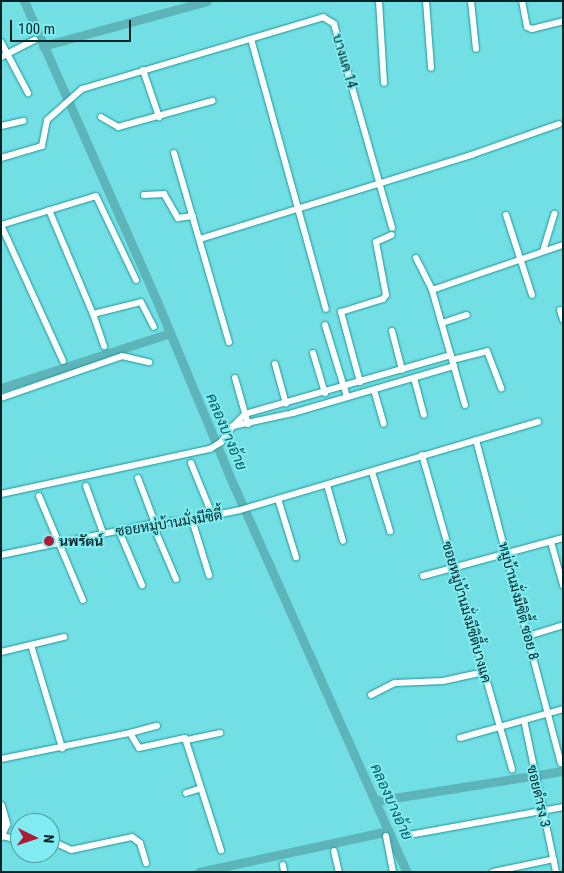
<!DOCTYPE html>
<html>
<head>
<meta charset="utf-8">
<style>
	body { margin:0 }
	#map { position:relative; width:564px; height:873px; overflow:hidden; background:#72dfe4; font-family:"Roboto Condensed",Sarabun,sans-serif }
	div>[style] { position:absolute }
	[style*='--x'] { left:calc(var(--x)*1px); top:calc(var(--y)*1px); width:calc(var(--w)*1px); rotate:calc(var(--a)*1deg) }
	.canal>* { height:9px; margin:-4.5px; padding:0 4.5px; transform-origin:4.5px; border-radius:4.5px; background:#5eb5b9 }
	.roads { filter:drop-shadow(0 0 1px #19989d) drop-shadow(0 0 1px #19989d) }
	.minor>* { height:6px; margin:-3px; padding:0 3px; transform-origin:3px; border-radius:3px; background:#fff }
	.tertiary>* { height:8px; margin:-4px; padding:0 4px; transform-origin:4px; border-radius:4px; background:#fff }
	.dots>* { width:14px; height:14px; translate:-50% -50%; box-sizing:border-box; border:2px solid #80ecf1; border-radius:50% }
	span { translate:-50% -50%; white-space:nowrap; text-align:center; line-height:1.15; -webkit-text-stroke:4px #80ecf1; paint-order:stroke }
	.street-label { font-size:14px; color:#012526 }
	.poi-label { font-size:14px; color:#012526; font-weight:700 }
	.left { translate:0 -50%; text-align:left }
	.water-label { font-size:15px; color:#08575a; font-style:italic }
	.frame { position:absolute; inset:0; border:2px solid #012526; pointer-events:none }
	.north { position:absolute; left:10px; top:813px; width:50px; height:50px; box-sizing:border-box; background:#80ecf1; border:1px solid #4d9ca0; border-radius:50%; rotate:94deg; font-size:14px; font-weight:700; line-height:20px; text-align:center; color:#012526 }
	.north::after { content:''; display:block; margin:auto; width:18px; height:22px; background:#af1b34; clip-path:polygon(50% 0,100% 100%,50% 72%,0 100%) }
	.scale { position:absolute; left:10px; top:20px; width:121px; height:22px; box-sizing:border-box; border:2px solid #012526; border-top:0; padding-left:6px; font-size:15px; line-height:18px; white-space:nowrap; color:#012526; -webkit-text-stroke:4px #80ecf1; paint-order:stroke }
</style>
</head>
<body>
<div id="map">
	<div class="canal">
		<i style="--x:24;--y:1;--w:326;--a:66.1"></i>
		<i style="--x:156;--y:299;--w:203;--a:67.4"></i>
		<i style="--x:234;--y:486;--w:423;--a:65.9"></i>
		<i style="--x:43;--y:46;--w:170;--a:-15.3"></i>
		<i style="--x:1;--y:388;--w:178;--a:-18"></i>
		<i style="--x:375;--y:801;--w:190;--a:-9.1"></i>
		<i style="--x:199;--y:872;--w:194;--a:-12.2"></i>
	</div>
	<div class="roads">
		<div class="minor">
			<i style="--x:379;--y:1;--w:82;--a:86.5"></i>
			<i style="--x:426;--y:1;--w:67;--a:85.7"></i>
			<i style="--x:471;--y:1;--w:48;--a:84.1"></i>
			<i style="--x:522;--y:1;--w:26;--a:79"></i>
			<i style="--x:527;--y:27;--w:5;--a:22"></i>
			<i style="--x:532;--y:29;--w:32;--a:-14"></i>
			<i style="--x:251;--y:39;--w:280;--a:74.5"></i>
			<i style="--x:1;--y:42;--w:58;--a:62.1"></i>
			<i style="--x:1;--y:57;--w:38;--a:-27"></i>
			<i style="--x:143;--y:70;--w:50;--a:71.2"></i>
			<i style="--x:101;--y:117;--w:20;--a:30"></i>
			<i style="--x:118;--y:127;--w:98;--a:-15.5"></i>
			<i style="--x:1;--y:126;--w:23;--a:-13"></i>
			<i style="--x:174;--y:153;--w:197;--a:73.8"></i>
			<i style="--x:1;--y:158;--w:43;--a:-16.3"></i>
			<i style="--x:42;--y:146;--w:26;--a:-79"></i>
			<i style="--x:47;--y:120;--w:47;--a:-41.5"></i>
			<i style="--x:82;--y:89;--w:252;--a:-16.6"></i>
			<i style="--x:323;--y:17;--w:13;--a:32"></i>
			<i style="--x:334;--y:24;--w:212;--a:74.1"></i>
			<i style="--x:144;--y:195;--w:20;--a:-3"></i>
			<i style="--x:164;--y:194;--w:28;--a:60"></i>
			<i style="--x:178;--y:218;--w:15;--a:-8"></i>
			<i style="--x:49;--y:210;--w:113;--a:67.1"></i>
			<i style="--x:93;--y:314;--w:49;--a:-14"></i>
			<i style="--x:141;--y:302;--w:28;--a:63"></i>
			<i style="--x:506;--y:215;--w:84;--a:72"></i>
			<i style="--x:200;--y:239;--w:284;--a:-17.2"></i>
			<i style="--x:471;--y:155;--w:93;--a:-19.4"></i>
			<i style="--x:543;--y:251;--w:39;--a:-73"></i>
			<i style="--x:416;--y:258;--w:36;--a:63"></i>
			<i style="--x:560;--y:310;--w:10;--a:73"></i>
			<i style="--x:93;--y:314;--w:34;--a:71"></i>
			<i style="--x:442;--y:323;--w:26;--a:-18"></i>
			<i style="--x:325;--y:325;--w:75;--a:73"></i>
			<i style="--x:392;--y:331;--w:40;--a:75.6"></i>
			<i style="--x:313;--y:353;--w:42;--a:73.3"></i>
			<i style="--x:451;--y:355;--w:214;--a:164"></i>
			<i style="--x:245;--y:414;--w:17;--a:135"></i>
			<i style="--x:233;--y:426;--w:61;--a:-12.2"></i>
			<i style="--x:293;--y:413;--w:168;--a:-16.3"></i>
			<i style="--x:452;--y:360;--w:36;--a:-14"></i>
			<i style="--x:487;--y:351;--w:40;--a:69"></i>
			<i style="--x:63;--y:361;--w:149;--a:-114.5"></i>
			<i style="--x:1;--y:225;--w:99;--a:-17"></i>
			<i style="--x:96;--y:196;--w:93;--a:64.5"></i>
			<i style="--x:275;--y:364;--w:41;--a:74.6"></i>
			<i style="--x:235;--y:378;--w:48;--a:74.2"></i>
			<i style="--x:414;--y:378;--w:38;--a:75"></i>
			<i style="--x:360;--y:382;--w:73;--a:-105.2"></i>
			<i style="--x:341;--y:312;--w:44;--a:-17.2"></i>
			<i style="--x:383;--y:299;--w:5;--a:-53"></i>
			<i style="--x:386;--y:295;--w:54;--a:-100.7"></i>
			<i style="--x:376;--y:242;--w:17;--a:-24"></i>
			<i style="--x:374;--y:390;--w:35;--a:74"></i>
			<i style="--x:1;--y:398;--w:128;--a:-19.1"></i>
			<i style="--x:122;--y:356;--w:28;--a:13"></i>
			<i style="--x:465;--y:405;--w:120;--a:-106"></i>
			<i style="--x:432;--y:290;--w:139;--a:-19"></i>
			<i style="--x:476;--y:440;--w:334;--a:75.3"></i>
			<i style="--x:422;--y:455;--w:327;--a:74"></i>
			<i style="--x:191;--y:463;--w:58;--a:67.8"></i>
			<i style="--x:372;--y:472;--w:62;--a:73"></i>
			<i style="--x:138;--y:478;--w:48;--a:69.3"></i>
			<i style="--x:327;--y:485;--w:58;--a:74.1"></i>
			<i style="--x:86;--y:486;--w:50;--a:70.1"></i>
			<i style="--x:1;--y:494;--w:214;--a:-12.2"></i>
			<i style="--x:210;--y:449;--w:13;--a:-32"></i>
			<i style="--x:221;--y:442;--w:20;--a:-53"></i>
			<i style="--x:39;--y:496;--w:113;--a:67.1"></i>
			<i style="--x:278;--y:499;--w:61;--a:72.8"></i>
			<i style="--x:192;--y:520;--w:58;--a:72.8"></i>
			<i style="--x:152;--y:523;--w:61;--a:66.8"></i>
			<i style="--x:119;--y:531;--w:59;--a:66.9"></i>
			<i style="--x:551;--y:542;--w:45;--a:74.4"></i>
			<i style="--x:1;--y:555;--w:157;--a:-11.7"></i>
			<i style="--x:155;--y:523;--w:37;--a:-5"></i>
			<i style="--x:192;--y:520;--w:49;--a:-11.8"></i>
			<i style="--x:240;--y:510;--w:311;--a:-16.5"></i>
			<i style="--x:423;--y:576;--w:145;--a:-15.2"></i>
			<i style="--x:528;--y:636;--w:37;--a:-17"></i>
			<i style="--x:31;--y:645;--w:108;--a:73.2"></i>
			<i style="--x:1;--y:652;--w:65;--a:-13.4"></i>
			<i style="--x:371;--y:695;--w:27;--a:-27"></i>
			<i style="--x:395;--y:683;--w:48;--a:-2.4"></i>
			<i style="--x:443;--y:681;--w:42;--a:-12.4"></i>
			<i style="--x:524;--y:720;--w:155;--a:78.1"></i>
			<i style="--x:130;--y:733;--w:28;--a:-15"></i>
			<i style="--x:460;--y:738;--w:107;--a:-15.7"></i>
			<i style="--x:187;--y:740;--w:34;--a:-12"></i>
			<i style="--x:1;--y:759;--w:132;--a:-11.4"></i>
			<i style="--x:130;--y:733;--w:17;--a:59"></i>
			<i style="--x:139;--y:748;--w:47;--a:-12.3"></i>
			<i style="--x:185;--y:738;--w:118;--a:72.2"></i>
			<i style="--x:186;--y:793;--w:16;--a:-18"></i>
			<i style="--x:409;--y:835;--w:157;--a:-10.3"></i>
			<i style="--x:2;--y:836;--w:18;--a:13"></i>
			<i style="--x:386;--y:836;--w:37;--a:79"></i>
			<i style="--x:50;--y:840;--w:23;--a:25"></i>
			<i style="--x:71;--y:850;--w:62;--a:-12"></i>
			<i style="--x:132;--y:837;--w:10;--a:37"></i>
			<i style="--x:140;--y:843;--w:21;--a:73"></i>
			<i style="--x:334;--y:851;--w:22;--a:77"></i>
			<i style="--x:283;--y:865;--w:7;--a:82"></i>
			<i style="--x:493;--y:872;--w:62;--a:-12"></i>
		</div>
		<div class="tertiary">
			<i style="--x:1;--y:806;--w:19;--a:74"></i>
			<i style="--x:6;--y:824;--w:13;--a:113"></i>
		</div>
	</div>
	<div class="dots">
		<i style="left:49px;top:541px;background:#af1b34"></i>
	</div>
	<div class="street-label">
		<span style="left:345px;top:61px;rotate:74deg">บางแค 14</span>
		<span style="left:169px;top:523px;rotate:-9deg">ซอยหมู่บ้านมั่งมีซิตี้</span>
		<span style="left:519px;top:601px;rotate:75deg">หมู่บ้านมั่งมีซิตี้ ซอย 8</span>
		<span style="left:467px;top:612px;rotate:74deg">ซอยหมู่บ้านมั่งมีซิตี้บางแค</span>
		<span style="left:539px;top:796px;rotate:77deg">ซอยดำรง 3</span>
	</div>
	<div class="poi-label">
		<span class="left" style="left:59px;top:541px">นพรัตน์</span>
	</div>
	<div class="water-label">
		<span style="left:226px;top:432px;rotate:67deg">คลองบางอ้าย</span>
		<span style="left:391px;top:802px;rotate:66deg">คลองบางอ้าย</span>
	</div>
	<div class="frame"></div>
	<div class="north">N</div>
	<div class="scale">100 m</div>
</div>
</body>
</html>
